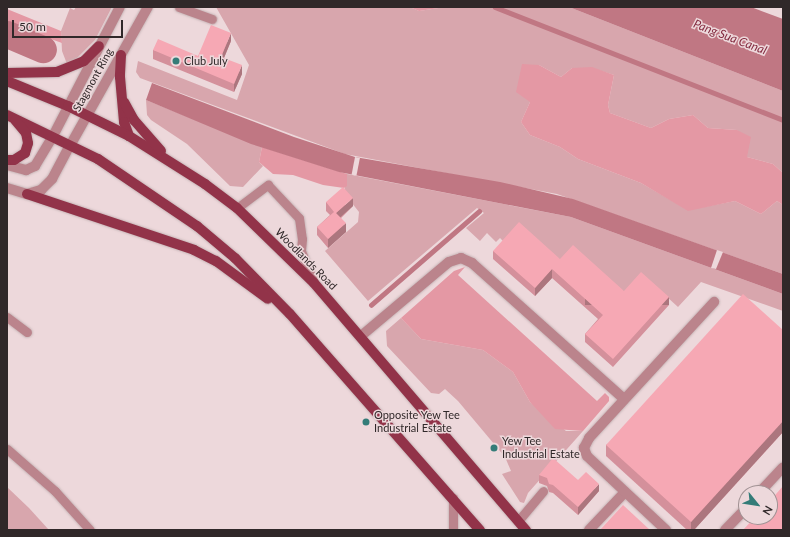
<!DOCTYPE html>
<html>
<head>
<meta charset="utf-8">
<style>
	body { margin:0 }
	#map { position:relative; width:790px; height:537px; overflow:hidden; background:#edd8db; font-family:Lato,sans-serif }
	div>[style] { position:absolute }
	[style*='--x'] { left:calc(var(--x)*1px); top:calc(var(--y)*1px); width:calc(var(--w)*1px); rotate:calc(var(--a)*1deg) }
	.green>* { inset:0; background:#d8a6ad }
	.forest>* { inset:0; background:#e498a4 }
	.water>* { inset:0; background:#c07783 }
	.pier>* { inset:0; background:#edd8db; transform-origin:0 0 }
	.stream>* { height:4.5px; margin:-2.25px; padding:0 2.25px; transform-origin:2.25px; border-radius:2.25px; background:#c07783 }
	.river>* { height:27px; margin:-13.5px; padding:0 13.5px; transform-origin:13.5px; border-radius:13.5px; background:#c07783 }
	.roads { filter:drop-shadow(0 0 1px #c7b5b7) drop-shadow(0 0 1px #c7b5b7) }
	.service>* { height:9px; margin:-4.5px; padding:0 4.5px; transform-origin:4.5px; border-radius:4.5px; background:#bb848c }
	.minor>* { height:10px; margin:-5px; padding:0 5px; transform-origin:5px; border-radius:5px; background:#bb848c }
	.tertiary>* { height:10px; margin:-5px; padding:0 5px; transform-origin:5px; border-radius:5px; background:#bb848c }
	.primary>* { height:10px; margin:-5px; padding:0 5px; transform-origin:5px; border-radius:5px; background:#923349 }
	.wall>* { inset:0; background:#d4909b }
	.shaded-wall>* { inset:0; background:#ac767e; transform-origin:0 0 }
	.building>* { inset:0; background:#f6a8b4 }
	.dots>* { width:11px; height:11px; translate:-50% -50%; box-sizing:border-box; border:2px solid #edd8db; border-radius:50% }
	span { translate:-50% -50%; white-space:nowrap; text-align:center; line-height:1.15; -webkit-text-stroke:3px #edd8db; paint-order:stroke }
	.poi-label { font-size:11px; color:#302829 }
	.left { translate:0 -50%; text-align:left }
	.street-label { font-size:11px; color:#302829 }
	.water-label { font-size:12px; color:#832a3f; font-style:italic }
	.frame { position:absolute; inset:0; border:8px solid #302829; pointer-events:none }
	.north { position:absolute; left:738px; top:485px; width:40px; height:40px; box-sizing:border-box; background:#edd8db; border:1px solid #a19294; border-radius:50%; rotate:120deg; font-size:11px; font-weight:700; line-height:16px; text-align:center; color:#302829 }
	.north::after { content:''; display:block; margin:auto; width:14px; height:18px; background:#347c78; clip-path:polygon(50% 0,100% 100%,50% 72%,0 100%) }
	.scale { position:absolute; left:12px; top:20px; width:111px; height:18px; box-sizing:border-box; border:2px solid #302829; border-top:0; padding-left:5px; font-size:12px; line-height:14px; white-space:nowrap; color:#302829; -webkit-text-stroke:3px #edd8db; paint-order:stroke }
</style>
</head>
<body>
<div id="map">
	<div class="green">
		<i style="clip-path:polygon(76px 7px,112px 7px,95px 40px,77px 58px,67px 64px,62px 51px,61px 31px,70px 8px,74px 10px)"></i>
		<i style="clip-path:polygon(216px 7px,410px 7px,419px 11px,445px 7px,569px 7px,783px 91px,783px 173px,773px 164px,747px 157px,737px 130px,708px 128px,693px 115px,669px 119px,651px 128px,610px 113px,608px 105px,614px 75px,592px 68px,572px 68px,561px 77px,539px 65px,530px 102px,521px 122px,530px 135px,560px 147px,578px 159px,641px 183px,688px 210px,735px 201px,761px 214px,777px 201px,783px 205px,783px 274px,557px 194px,345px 154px,140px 78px,136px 72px,138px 61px,237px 100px,249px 65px)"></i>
		<i style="clip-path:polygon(146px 100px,262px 147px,259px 162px,263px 166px,243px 187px,230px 186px,187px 144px,151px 120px,147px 115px)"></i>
		<i style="clip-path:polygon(347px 174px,571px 217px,783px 294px,783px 311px,701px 282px,678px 307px,643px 275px,615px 307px,559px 263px,505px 243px,500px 238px,496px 242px,487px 233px,480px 241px,466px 228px,484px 213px,477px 208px,368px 301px,325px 251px,358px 222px,359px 212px,344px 193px)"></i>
		<i style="clip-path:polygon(401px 318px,421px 339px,483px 350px,513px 372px,530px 402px,566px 431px,583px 431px,528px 493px,524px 503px,520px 502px,502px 474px,511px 471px,505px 457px,458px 401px,445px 389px,439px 394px,431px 393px,387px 346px,386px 331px)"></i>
		<i style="clip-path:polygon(7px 487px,29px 508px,49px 530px,7px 530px)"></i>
	</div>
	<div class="forest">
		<i style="clip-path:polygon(410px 7px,445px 7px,419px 11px)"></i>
		<i style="clip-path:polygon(7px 9px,61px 31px,62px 43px,48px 38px,46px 43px,7px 27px)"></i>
		<i style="clip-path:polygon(522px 64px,539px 65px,561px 77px,572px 68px,592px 67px,614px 75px,608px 105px,610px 113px,651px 128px,669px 119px,693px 115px,708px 128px,737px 130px,751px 137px,747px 157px,773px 164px,783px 173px,783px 205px,777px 201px,761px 214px,735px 201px,688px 211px,641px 183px,578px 159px,560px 147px,530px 135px,521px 122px,530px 102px,516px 92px)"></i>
		<i style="clip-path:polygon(262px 147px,347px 174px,347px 186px,344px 188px,323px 185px,293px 175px,273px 174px,259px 162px)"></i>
		<i style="clip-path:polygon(465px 267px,458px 275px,597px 401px,605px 393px,609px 397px,609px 401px,583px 431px,555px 429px,530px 402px,513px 372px,483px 350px,421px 339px,401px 318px,454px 271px)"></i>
	</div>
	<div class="water">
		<i style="clip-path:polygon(569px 7px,751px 7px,783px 19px,783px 91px)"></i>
		<i style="clip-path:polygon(152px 83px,294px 137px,355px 157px,500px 182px,573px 199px,783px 274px,783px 294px,571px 217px,339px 172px,251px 144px,146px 100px)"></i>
	</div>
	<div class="pier">
		<i style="left:355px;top:157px;width:5px;height:18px;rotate:11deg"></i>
		<i style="clip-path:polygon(717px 250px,723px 252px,716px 269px,711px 268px)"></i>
	</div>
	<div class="stream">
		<i style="--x:495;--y:7;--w:309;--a:21.4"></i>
		<i style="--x:371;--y:305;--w:143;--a:-41"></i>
	</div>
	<div class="river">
		<i style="--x:7;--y:34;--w:39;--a:23"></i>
	</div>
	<div class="roads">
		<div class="service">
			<i style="--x:179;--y:7;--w:35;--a:20"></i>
			<i style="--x:237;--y:208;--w:39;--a:-37"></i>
			<i style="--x:268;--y:185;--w:45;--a:46.8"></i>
			<i style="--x:299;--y:218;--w:21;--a:82"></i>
			<i style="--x:302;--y:239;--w:12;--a:95"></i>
			<i style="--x:301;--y:251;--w:32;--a:68"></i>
			<i style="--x:7;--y:317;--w:25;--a:37"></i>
			<i style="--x:7;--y:449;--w:64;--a:41.2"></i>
			<i style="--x:55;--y:491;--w:52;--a:48.1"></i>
			<i style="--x:518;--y:521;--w:39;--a:-50"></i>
			<i style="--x:453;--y:530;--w:32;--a:-90"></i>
		</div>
		<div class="minor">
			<i style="--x:7;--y:165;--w:20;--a:15"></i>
			<i style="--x:26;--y:170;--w:10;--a:-24"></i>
			<i style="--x:35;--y:166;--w:35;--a:-59"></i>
			<i style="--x:7;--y:188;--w:21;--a:17"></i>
			<i style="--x:27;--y:194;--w:15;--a:-16"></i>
			<i style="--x:41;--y:190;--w:16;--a:-45"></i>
			<i style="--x:52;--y:179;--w:40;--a:-62"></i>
			<i style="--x:361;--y:336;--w:115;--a:-40.1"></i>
			<i style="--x:449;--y:262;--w:13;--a:-18"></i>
			<i style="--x:461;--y:258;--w:12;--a:24"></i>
			<i style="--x:472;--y:263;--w:204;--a:41.8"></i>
			<i style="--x:759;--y:493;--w:35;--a:-47"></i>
			<i style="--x:589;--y:530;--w:52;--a:-46.5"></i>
			<i style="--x:666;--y:530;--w:108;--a:-136.9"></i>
			<i style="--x:587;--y:456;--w:9;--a:-111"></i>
			<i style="--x:584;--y:448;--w:11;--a:-63"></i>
			<i style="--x:589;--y:438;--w:185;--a:-47.4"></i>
			<i style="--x:725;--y:530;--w:30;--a:-46"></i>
		</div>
		<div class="tertiary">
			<i style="--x:53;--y:136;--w:145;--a:-62.6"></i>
			<i style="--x:71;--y:144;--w:157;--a:-60.7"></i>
		</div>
		<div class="primary">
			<i style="--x:121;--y:55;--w:22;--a:93"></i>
			<i style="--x:120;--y:77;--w:45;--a:84.9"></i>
			<i style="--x:124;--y:122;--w:15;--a:70"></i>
			<i style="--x:7;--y:73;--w:50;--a:-1.1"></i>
			<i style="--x:57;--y:72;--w:29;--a:-22"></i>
			<i style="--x:84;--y:61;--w:21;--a:-45"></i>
			<i style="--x:7;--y:81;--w:66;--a:22.3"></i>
			<i style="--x:68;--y:106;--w:68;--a:26.2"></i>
			<i style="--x:129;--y:136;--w:90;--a:32.3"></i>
			<i style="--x:205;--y:184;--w:40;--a:37"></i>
			<i style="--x:237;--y:208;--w:107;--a:44.2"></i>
			<i style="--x:314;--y:283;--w:326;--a:49.4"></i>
			<i style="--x:124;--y:102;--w:21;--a:61"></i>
			<i style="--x:134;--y:120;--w:41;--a:48.9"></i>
			<i style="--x:7;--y:115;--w:101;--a:25.8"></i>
			<i style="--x:98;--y:159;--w:120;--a:34.1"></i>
			<i style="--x:197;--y:226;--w:50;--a:40.1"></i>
			<i style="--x:235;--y:258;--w:78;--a:45.5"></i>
			<i style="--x:290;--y:314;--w:288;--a:48.7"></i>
			<i style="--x:7;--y:160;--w:7;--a:0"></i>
			<i style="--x:14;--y:160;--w:13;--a:-32"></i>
			<i style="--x:25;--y:153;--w:10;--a:-73"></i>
			<i style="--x:28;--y:143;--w:10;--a:-101"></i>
			<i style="--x:26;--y:133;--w:17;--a:-130"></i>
			<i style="--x:27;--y:194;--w:176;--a:18.5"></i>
			<i style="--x:194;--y:250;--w:25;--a:27"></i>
			<i style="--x:216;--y:261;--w:64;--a:36.2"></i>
		</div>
	</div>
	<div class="wall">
		<i style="clip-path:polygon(231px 41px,224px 58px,242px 74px,234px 92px,153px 59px,153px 50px,198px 56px)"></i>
		<i style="clip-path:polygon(326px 202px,353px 206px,341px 218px,346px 232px,328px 248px,317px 235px,317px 227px,330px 215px,326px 211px)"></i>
		<i style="clip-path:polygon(493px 251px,560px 259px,624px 291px,669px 305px,613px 367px,585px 342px,585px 334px,598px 319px,552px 278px,535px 296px,493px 259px)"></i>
		<i style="clip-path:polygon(783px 330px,783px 432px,694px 530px,687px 530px,606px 456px,606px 445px)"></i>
		<i style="clip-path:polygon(539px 475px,578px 480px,599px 491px,578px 515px,553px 493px,549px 492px,547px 486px,539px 483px)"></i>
	</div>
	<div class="shaded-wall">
		<i style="clip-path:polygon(231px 33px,231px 41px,221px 65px,221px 57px)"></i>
		<i style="clip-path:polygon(242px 65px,242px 74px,234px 92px,234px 84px)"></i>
		<i style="clip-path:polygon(353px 198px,353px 206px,336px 221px,336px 213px)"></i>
		<i style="clip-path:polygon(346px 223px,346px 232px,328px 248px,328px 239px)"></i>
		<i style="clip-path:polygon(552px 269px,552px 278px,535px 296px,535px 288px)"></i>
		<i style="left:669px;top:297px;width:8px;height:84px;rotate:90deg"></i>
		<i style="clip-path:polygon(783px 421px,783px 432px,694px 530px,691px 530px,691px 522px)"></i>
		<i style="clip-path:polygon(599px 484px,599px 491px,578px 515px,578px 507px)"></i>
	</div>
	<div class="building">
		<i style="clip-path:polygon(211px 25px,231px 33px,221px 57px,242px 65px,234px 84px,153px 50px,158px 39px,198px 56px)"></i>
		<i style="clip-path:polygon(343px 187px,353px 198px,336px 213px,346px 223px,328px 239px,317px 227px,334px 212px,326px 202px)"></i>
		<i style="clip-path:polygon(519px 222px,560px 259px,573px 245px,624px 291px,641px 272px,669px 297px,613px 359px,585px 334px,603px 315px,552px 269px,535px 288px,493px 251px)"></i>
		<i style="clip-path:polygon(743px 294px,783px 330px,783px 421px,691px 522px,606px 445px)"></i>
		<i style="clip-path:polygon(553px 458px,578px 480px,586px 472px,599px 484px,578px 507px,553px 485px,549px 484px,547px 478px,539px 475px)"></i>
		<i style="clip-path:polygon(783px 486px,783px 530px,743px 530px,755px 517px,770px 517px,770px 501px)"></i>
		<i style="clip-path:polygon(623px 505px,650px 530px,600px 530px)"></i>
	</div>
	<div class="dots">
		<i style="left:176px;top:61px;background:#347c78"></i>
		<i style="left:366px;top:422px;background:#347c78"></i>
		<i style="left:494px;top:448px;background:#347c78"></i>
	</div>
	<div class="poi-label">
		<span class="left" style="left:184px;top:61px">Club July</span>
		<span class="left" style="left:374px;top:422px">Opposite Yew Tee<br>Industrial Estate</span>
		<span class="left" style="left:502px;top:448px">Yew Tee<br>Industrial Estate</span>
	</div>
	<div class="street-label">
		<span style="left:93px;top:80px;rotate:-61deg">Stagmont Ring</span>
		<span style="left:306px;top:259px;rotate:45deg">Woodlands Road</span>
	</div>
	<div class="water-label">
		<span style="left:730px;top:37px;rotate:21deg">Pang Sua Canal</span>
	</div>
	<div class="frame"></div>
	<div class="north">N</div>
	<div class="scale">50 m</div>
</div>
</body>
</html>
